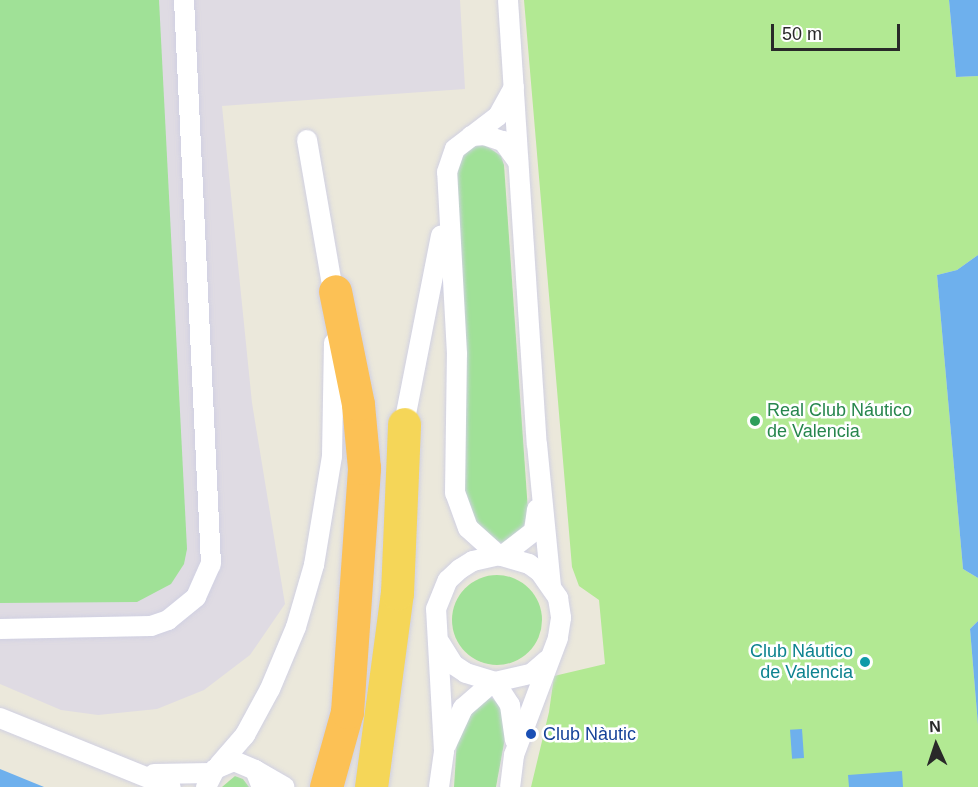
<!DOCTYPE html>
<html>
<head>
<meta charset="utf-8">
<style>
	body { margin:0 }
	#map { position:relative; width:978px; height:787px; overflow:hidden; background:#ebe8db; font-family:Arial,sans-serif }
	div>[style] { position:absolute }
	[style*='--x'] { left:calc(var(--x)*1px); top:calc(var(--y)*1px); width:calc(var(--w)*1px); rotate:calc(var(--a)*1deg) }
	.industrial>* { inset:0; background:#dfdbe3 }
	.green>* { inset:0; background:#a0e197 }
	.round { border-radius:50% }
	.pitch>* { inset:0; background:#b2e993 }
	.water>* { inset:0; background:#6eb0ed; transform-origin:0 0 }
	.roads { filter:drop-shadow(0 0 2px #d0d0e2) drop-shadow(0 0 2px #d0d0e2) }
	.minor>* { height:20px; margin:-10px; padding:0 10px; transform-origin:10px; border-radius:10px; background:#fff }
	.trunk>* { height:33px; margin:-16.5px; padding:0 16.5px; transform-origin:16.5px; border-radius:16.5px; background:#f5d658 }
	.motorway>* { height:33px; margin:-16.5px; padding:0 16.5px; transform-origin:16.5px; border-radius:16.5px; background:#fcc155 }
	.dots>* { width:16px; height:16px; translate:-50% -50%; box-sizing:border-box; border:3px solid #fff; border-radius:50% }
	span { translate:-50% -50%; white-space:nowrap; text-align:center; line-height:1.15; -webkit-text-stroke:5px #fff; paint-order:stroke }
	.leisure-label { font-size:18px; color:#27864d }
	.left { translate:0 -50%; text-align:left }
	.culture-label { font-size:18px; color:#0d838f }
	.right { translate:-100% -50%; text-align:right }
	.transit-label { font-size:18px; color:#164399 }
	.north { position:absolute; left:906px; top:715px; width:60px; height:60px; -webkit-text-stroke:4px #fff; paint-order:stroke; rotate:357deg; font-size:16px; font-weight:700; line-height:24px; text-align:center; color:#292929 }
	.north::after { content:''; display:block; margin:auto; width:21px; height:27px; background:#292929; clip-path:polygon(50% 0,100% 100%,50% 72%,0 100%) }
	.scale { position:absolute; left:771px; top:24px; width:129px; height:27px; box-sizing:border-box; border:3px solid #292929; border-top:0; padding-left:8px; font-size:18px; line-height:21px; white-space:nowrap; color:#292929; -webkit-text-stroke:4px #fff; paint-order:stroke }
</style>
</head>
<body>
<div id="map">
	<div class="industrial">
		<i style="clip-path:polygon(0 0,460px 0,465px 89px,222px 106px,252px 403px,285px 604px,250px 655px,204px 690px,157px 709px,98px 715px,61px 710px,0 684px)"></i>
	</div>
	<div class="green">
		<i style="clip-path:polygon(0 0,159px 0,187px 549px,184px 564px,171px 584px,137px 602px,0 603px)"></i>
		<i style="clip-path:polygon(485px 145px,501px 156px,504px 165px,528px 511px,523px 529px,510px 542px,501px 543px,484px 532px,467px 513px,461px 495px,456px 162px,470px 147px)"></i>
		<i class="round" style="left:452px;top:575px;width:90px;height:90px"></i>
		<i style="clip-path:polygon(491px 697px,501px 707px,505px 738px,496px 787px,454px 787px,457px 738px,466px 715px)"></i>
		<i style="clip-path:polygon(235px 776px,243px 779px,249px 787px,222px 787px)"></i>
	</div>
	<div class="pitch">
		<i style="clip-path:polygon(524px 0,949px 0,956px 77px,978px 76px,978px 255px,957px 270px,937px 275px,963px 569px,978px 578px,978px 621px,970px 629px,978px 725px,978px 787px,531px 787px,549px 712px,554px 676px,605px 664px,599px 600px,579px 586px,572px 567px)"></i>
	</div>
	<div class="water">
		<i style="clip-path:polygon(949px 0,978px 0,978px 76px,956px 77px)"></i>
		<i style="clip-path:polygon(978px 255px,978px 578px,963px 569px,937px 275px,957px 270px)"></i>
		<i style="clip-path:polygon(978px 621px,978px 725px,970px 629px)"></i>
		<i style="left:802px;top:729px;width:29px;height:12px;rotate:86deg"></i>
		<i style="clip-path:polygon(0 769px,44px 787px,0 787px)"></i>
		<i style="clip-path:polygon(902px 771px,903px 787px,849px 787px,848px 775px)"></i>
	</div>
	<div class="roads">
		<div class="minor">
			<i style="--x:508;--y:0;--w:445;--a:86.3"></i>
			<i style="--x:537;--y:444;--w:143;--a:84.4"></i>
			<i style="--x:471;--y:136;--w:13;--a:-4"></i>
			<i style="--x:484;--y:135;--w:20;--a:18"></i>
			<i style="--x:503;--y:141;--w:26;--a:54"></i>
			<i style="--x:307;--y:140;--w:164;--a:80.2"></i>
			<i style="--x:404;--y:424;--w:192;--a:-78.9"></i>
			<i style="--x:498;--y:555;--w:40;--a:-138"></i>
			<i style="--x:468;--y:528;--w:37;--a:-110"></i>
			<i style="--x:455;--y:493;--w:139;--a:-89.2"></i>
			<i style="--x:457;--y:354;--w:182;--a:-93.1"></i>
			<i style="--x:447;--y:172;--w:24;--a:-71"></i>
			<i style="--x:455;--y:149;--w:54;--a:-37.5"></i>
			<i style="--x:498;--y:116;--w:33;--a:-61"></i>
			<i style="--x:502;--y:556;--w:41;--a:-38"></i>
			<i style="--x:534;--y:531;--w:22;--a:-82"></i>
			<i style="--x:0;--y:629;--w:151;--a:-1.1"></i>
			<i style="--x:151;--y:626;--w:18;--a:-19"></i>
			<i style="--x:168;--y:620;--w:36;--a:-39"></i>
			<i style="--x:196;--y:597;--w:36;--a:-66"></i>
			<i style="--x:211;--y:564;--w:565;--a:-92.74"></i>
			<i style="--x:440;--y:643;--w:26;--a:58"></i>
			<i style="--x:454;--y:665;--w:14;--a:34"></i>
			<i style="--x:466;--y:673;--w:30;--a:17"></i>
			<i style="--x:495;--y:682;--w:37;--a:-13"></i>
			<i style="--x:531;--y:674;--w:21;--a:-41"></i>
			<i style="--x:495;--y:682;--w:27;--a:57"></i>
			<i style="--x:510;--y:705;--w:35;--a:82"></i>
			<i style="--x:0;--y:718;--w:184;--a:22"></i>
			<i style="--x:446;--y:745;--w:41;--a:-65.3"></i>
			<i style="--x:463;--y:708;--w:40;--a:-41"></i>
			<i style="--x:219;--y:765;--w:40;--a:-49"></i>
			<i style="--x:245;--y:735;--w:52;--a:-61.5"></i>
			<i style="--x:270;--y:689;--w:67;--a:-67.2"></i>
			<i style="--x:296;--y:627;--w:65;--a:-73.8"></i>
			<i style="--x:314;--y:565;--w:110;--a:-80.6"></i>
			<i style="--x:332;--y:456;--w:113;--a:-89"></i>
			<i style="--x:255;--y:770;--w:34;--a:30"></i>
			<i style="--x:154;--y:774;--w:57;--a:-1"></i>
			<i style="--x:206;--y:787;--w:20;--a:-63"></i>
			<i style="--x:215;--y:769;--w:21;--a:-23"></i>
			<i style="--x:234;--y:761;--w:23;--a:23"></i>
			<i style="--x:255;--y:770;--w:18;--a:68"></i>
			<i style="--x:439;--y:787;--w:36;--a:-82"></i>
			<i style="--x:444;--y:751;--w:142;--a:-93.2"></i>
			<i style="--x:436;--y:609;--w:31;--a:-68"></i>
			<i style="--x:448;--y:580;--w:16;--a:-43"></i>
			<i style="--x:460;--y:569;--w:15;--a:-32"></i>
			<i style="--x:473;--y:561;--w:26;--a:-13"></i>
			<i style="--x:498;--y:555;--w:32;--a:16"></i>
			<i style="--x:529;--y:564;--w:14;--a:36"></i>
			<i style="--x:540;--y:572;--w:32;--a:55"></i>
			<i style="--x:558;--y:598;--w:20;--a:81"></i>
			<i style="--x:561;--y:618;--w:20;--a:99"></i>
			<i style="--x:558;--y:638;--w:125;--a:110.6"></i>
			<i style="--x:514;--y:755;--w:32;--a:97"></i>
		</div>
		<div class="trunk">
			<i style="--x:371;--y:787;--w:196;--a:-82.4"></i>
			<i style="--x:397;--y:593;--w:169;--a:-87.6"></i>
		</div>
		<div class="motorway">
			<i style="--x:326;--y:787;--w:78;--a:-74.4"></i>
			<i style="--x:347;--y:712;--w:245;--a:-86"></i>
			<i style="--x:364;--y:468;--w:64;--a:-95.4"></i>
			<i style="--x:358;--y:404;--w:115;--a:-101.5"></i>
		</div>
	</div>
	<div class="dots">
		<i style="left:755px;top:421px;background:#2e9e5b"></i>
		<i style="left:865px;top:662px;background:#0f9aa8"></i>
		<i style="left:531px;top:734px;background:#1a4fb4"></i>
	</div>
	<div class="leisure-label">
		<span class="left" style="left:767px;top:421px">Real Club Náutico<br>de Valencia</span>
	</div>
	<div class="culture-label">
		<span class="right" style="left:853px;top:662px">Club Náutico<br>de Valencia</span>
	</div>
	<div class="transit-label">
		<span class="left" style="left:543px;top:734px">Club Nàutic</span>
	</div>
	<div class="north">N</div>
	<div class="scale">50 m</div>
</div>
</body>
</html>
